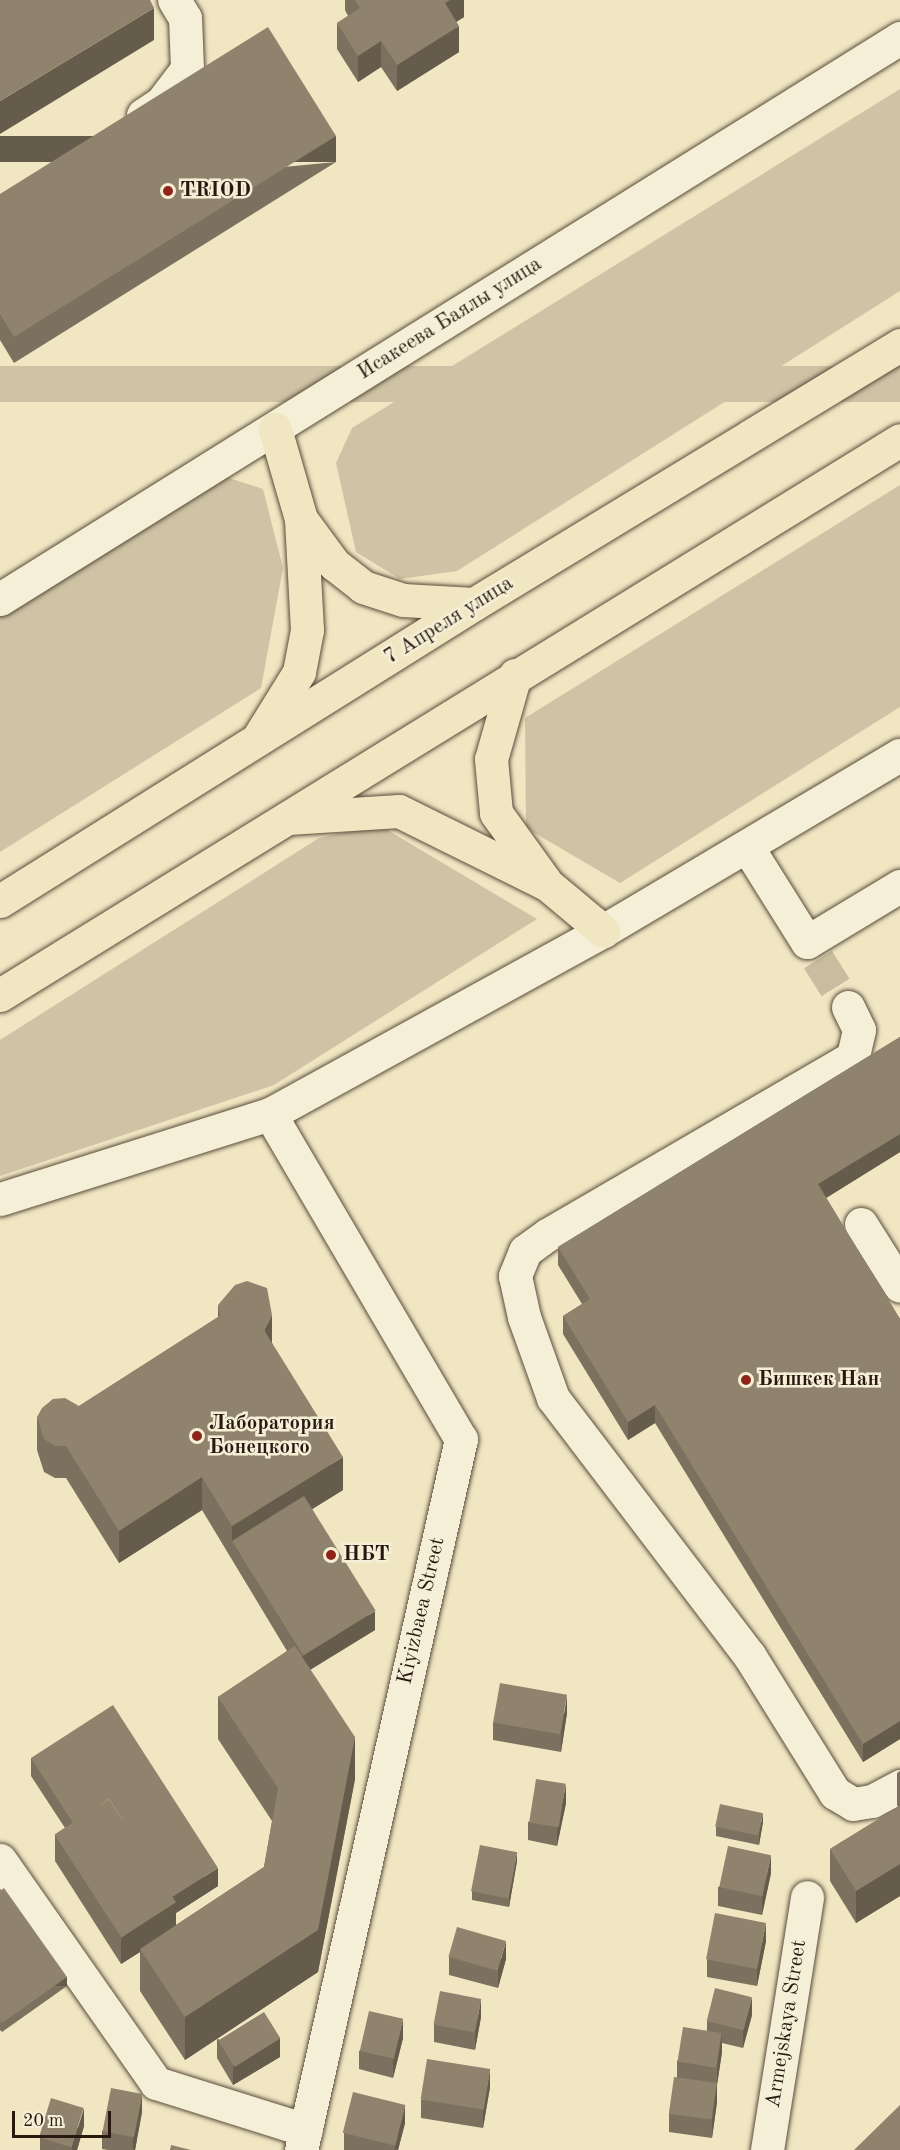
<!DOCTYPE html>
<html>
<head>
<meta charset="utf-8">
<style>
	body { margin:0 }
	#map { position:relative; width:900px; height:2150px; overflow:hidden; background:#f0e6c2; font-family:"Old Standard TT",serif }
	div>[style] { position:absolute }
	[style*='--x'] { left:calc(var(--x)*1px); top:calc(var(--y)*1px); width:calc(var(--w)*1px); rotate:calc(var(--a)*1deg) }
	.green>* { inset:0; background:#cec3a4; transform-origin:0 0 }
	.minor-tunnel>* { height:33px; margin-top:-16.5px; transform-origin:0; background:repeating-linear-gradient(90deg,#c8bd9e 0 33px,transparent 0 49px) }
	.roads { filter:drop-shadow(0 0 2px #5a4c3c) drop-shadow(0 0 2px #5a4c3c) }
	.minor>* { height:33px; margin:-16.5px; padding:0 16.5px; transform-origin:16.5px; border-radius:16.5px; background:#f5efd7 }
	.major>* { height:33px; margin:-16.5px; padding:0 16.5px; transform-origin:16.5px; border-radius:16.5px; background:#f0e6c2 }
	.wall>* { inset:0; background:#7c715e }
	.shaded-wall>* { inset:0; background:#655c4c; transform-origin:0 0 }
	.building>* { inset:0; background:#90836d; transform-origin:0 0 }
	.dots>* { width:16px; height:16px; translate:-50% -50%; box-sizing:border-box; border:3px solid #f5efd7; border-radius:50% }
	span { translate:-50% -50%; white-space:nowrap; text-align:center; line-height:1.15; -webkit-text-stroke:5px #f5efd7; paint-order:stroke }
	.poi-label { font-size:21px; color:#281810; font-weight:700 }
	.left { translate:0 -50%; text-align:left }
	.street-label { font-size:21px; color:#281810 }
	.scale { position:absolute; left:12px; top:2111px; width:99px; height:27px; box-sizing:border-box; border:3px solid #281810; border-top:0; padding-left:8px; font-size:18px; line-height:21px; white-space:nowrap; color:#281810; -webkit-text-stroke:4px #f5efd7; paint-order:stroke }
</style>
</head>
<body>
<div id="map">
	<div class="green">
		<i style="clip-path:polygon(900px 89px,900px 291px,457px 571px,400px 579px,356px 552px,336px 463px,352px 428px)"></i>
		<i style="left:900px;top:366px;width:36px;height:1062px;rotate:90deg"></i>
		<i style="clip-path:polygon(226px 477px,263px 489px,283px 568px,261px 688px,0 852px,0 599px)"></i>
		<i style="clip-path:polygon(900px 485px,900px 707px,620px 883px,526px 828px,525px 718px)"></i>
		<i style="clip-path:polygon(379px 825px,537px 919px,274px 1085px,0 1176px,0 1040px,319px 838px)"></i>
	</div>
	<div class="minor-tunnel">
		<i style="--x:818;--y:959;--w:57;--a:58"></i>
	</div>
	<div class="roads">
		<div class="minor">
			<i style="--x:143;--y:115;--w:22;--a:-34"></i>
			<i style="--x:161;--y:103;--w:43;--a:-52.6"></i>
			<i style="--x:187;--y:69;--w:51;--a:-92.2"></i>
			<i style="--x:185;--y:18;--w:21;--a:-121"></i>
			<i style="--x:0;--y:599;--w:1061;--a:-31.94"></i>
			<i style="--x:748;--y:848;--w:111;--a:57.9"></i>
			<i style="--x:807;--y:942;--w:109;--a:-31.1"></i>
			<i style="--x:848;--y:1007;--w:25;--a:64"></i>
			<i style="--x:859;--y:1030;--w:28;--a:103"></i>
			<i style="--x:853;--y:1057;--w:354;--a:149.8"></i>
			<i style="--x:547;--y:1235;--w:27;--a:144"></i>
			<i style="--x:525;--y:1251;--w:27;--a:112"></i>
			<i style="--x:515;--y:1276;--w:42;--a:77.6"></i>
			<i style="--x:524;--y:1317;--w:86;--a:70.3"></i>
			<i style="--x:553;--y:1398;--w:323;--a:52.7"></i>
			<i style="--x:749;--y:1655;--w:163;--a:58.1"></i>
			<i style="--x:835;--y:1793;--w:21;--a:31"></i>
			<i style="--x:853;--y:1804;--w:19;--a:-9"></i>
			<i style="--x:872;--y:1801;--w:32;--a:-28"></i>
			<i style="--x:270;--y:1114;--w:377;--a:59.6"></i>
			<i style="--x:461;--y:1439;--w:729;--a:102.68"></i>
			<i style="--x:0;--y:1199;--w:283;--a:-17.5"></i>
			<i style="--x:270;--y:1114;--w:380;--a:-28.8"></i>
			<i style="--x:603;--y:931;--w:345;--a:-30.7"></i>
			<i style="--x:861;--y:1224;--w:73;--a:57.8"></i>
			<i style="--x:0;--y:1860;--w:272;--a:55"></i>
			<i style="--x:156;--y:2083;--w:157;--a:17.4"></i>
			<i style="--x:767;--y:2150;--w:256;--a:-81"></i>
		</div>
		<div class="major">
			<i style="--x:301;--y:519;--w:56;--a:53.7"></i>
			<i style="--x:334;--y:564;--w:37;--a:38"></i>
			<i style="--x:363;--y:587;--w:42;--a:18"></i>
			<i style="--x:403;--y:600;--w:71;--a:3.2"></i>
			<i style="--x:515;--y:675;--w:87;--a:105.9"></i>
			<i style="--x:491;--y:759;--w:54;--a:84.7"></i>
			<i style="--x:496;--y:813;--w:84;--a:54.2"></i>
			<i style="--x:260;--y:735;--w:74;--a:-58.2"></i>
			<i style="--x:299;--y:672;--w:43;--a:-79.2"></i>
			<i style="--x:307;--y:630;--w:111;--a:-93.1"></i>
			<i style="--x:301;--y:519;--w:94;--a:-106.1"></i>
			<i style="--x:288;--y:818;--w:111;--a:-3.6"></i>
			<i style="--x:399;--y:811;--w:166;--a:26.4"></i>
			<i style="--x:548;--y:885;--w:72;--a:39.9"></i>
			<i style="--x:0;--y:901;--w:559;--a:-32.07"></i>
			<i style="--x:474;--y:604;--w:499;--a:-31.3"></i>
			<i style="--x:0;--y:995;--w:1057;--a:-31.66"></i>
		</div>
	</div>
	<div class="wall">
		<i style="clip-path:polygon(345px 0,464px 0,464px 17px,456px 22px,459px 52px,397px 91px,381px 67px,358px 82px,337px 49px,337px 23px,348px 16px,345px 10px)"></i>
		<i style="clip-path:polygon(336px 162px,14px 363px,0 340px,0 194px)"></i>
		<i style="clip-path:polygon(900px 1037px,900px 1152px,826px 1198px,900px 1319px,900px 1739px,863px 1762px,655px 1423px,628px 1440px,563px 1334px,563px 1316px,582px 1304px,558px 1265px,558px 1247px)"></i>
		<i style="clip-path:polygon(218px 1305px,272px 1343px,343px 1490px,312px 1509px,375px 1630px,310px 1669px,355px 1779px,318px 1972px,185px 2060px,140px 1991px,140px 1952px,121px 1964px,55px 1861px,55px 1835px,65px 1828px,31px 1776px,31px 1758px,218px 1886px,176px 1913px,176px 1925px,264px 1867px,272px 1821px,218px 1739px,218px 1697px,287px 1651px,202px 1510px,119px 1563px,66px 1478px,55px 1478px,44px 1472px,37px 1450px,37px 1417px,79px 1406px,218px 1317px)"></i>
		<i style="clip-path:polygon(567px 1713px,561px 1752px,493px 1740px,493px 1722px)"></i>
		<i style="clip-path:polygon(900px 1771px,900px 1896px,856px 1923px,830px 1881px,830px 1849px,898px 1807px,897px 1805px,897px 1773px)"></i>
		<i style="clip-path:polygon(566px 1803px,557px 1846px,528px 1840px,528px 1822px)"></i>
		<i style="clip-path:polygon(763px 1822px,759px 1845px,716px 1836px,716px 1827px)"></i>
		<i style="clip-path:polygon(517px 1861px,509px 1907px,472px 1900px,472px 1891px)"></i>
		<i style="clip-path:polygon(771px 1873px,762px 1915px,718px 1906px,718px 1887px)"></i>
		<i style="clip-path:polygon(0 1891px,67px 1986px,2px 2032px,0 2030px)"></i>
		<i style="clip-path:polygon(766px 1941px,757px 1986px,707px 1977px,707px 1959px)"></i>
		<i style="clip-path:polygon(449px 1957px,506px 1959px,498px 1988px,449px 1975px)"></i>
		<i style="clip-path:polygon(752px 2015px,743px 2048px,722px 2043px,722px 2052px,717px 2085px,717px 2102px,712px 2138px,669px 2132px,669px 2114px,677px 2078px,677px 2061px,707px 2031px,707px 2021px)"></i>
		<i style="clip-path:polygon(481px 2017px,475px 2050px,434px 2042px,434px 2024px)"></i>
		<i style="clip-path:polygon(403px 2038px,393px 2078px,359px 2069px,359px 2051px)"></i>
		<i style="clip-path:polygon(217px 2039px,280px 2057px,233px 2085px,217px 2058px)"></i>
		<i style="clip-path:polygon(490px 2087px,483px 2128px,421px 2118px,421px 2100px)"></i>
		<i style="clip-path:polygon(142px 2112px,135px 2150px,108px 2150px,102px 2149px,102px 2131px)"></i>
		<i style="clip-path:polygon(405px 2123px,398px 2150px,344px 2150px,344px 2133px)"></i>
		<i style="clip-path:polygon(84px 2126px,77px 2150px,40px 2150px,40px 2137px)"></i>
	</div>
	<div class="shaded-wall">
		<i style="clip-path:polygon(450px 0,464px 0,464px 17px,445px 29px,445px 3px)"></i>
		<i style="clip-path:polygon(154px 8px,154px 40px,0 134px,0 101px)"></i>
		<i style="clip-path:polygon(459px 26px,459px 52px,397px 91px,397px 65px)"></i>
		<i style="clip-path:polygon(381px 41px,381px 67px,358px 82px,358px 56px)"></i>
		<i style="left:336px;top:136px;width:26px;height:380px;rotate:90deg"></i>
		<i style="clip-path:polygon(900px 1134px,900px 1152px,818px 1203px,818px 1184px)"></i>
		<i style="clip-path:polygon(272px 1315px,272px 1348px,264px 1330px)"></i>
		<i style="clip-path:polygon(655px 1405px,655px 1423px,628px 1440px,628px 1422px)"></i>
		<i style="clip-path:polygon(343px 1457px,343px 1490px,240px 1554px,232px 1541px,232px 1526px)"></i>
		<i style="clip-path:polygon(202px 1477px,202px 1510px,119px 1563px,119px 1531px)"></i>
		<i style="clip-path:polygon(375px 1611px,375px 1630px,302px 1675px,302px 1656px)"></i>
		<i style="clip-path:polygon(567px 1695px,567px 1713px,561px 1752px,561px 1734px)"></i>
		<i style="clip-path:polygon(900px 1721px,900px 1739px,863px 1762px,863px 1744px)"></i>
		<i style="clip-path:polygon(355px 1737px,355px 1779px,318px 1972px,185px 2060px,185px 2017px)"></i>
		<i style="clip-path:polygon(566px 1784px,566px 1803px,557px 1846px,557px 1828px)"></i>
		<i style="clip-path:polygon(763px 1813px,763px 1822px,759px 1845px,759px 1835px)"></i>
		<i style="clip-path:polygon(517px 1852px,517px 1861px,509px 1907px,509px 1897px)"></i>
		<i style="clip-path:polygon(771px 1855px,771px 1873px,762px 1915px,762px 1897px)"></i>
		<i style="clip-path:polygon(900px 1864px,900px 1896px,856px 1923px,856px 1891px)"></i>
		<i style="clip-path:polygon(218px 1868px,218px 1886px,176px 1913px,176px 1928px,140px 1949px,140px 1952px,121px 1964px,121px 1938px,169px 1899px)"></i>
		<i style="clip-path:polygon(766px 1923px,766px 1941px,757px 1986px,757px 1968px)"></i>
		<i style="clip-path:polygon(506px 1941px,506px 1959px,498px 1988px,498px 1970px)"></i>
		<i style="left:67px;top:1977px;width:9px;height:80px;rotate:90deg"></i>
		<i style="clip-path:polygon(752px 1997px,752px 2015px,743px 2048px,743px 2030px)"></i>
		<i style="clip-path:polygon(481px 1999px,481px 2017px,475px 2050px,475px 2032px)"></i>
		<i style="clip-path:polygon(403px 2019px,403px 2038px,393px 2078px,393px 2060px)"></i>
		<i style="clip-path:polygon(722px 2033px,722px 2052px,717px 2085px,717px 2067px)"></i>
		<i style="clip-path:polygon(280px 2038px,280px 2057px,233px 2085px,233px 2066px)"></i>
		<i style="clip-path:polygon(490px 2069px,490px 2087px,483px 2128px,483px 2110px)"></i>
		<i style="clip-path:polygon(717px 2083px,717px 2102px,712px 2138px,712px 2120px)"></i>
		<i style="clip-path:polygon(142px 2094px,142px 2112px,135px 2150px,133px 2150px,133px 2137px)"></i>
		<i style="clip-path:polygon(405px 2105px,405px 2123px,398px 2150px,395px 2150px,395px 2145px)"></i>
		<i style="clip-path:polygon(84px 2108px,84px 2126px,77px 2150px,72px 2150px,72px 2147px)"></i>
	</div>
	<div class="building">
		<i style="clip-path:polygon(0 0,150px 0,154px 8px,0 101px)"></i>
		<i style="clip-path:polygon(355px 0,450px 0,445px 3px,459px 26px,397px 65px,381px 41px,358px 56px,337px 23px,360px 8px)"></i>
		<i style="clip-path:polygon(268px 27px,336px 136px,14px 337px,0 314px,0 194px)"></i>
		<i style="clip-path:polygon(900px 1037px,900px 1134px,818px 1184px,900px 1319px,900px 1721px,863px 1744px,655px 1405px,628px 1422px,563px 1316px,590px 1299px,558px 1247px)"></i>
		<i style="clip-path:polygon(247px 1281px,267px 1288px,272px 1315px,264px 1330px,343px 1457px,232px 1526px,202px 1477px,119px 1531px,66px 1446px,55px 1446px,44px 1439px,37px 1417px,42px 1408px,53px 1399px,65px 1398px,79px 1406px,220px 1316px,218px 1305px,235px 1285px)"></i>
		<i style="left:304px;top:1496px;width:135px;height:85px;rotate:58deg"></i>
		<i style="clip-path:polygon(295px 1646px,355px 1737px,318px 1930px,185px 2017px,140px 1949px,264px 1867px,278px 1788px,218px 1697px)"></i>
		<i style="left:500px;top:1683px;width:68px;height:40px;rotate:10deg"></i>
		<i style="clip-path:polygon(113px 1705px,218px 1868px,172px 1897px,109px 1799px,73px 1823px,31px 1758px)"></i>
		<i style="left:536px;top:1779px;width:30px;height:44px;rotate:9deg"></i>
		<i style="left:109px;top:1799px;width:123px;height:65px;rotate:57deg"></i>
		<i style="left:720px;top:1804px;width:44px;height:23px;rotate:12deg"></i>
		<i style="clip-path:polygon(900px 1806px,900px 1864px,856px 1891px,830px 1849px)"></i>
		<i style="left:480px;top:1845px;width:38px;height:47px;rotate:11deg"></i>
		<i style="left:728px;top:1846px;width:44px;height:42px;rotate:12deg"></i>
		<i style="clip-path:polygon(4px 1888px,67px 1977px,2px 2023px,0 2020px,0 1891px)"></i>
		<i style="left:715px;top:1913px;width:52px;height:47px;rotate:11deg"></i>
		<i style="left:457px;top:1927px;width:51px;height:31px;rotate:16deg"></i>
		<i style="left:715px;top:1988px;width:38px;height:34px;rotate:14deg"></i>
		<i style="left:440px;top:1991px;width:42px;height:34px;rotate:11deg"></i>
		<i style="left:369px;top:2011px;width:35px;height:41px;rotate:13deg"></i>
		<i style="left:264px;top:2012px;width:31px;height:54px;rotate:58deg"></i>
		<i style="left:683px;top:2027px;width:39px;height:35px;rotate:9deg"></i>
		<i style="left:427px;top:2059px;width:64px;height:41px;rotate:9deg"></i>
		<i style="left:674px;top:2077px;width:43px;height:37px;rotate:8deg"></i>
		<i style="left:111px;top:2088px;width:32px;height:44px;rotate:11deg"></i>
		<i style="left:353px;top:2092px;width:54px;height:42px;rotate:14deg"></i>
		<i style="left:51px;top:2098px;width:34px;height:41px;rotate:17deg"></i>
		<i style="clip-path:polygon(900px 2105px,900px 2150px,854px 2150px)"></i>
		<i style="clip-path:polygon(171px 2145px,191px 2150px,170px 2150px)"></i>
	</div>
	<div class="dots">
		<i style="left:168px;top:191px;background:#8f2418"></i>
		<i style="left:746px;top:1380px;background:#8f2418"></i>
		<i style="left:197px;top:1436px;background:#8f2418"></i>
		<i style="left:331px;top:1555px;background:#8f2418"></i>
	</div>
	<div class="poi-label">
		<span class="left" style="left:180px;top:191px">TRIOD</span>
		<span class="left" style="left:758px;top:1380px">Бишкек Нан</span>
		<span class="left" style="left:209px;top:1436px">Лаборатория<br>Бонецкого</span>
		<span class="left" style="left:343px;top:1555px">НБТ</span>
	</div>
	<div class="street-label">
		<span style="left:450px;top:319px;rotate:-32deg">Исакеева Баялы улица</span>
		<span style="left:449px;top:621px;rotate:-32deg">7 Апреля улица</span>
		<span style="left:422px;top:1611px;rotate:-77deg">Kiyizbaea Street</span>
		<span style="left:787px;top:2024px;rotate:-81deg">Armejskaya Street</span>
	</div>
	<div class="scale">20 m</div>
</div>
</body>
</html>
